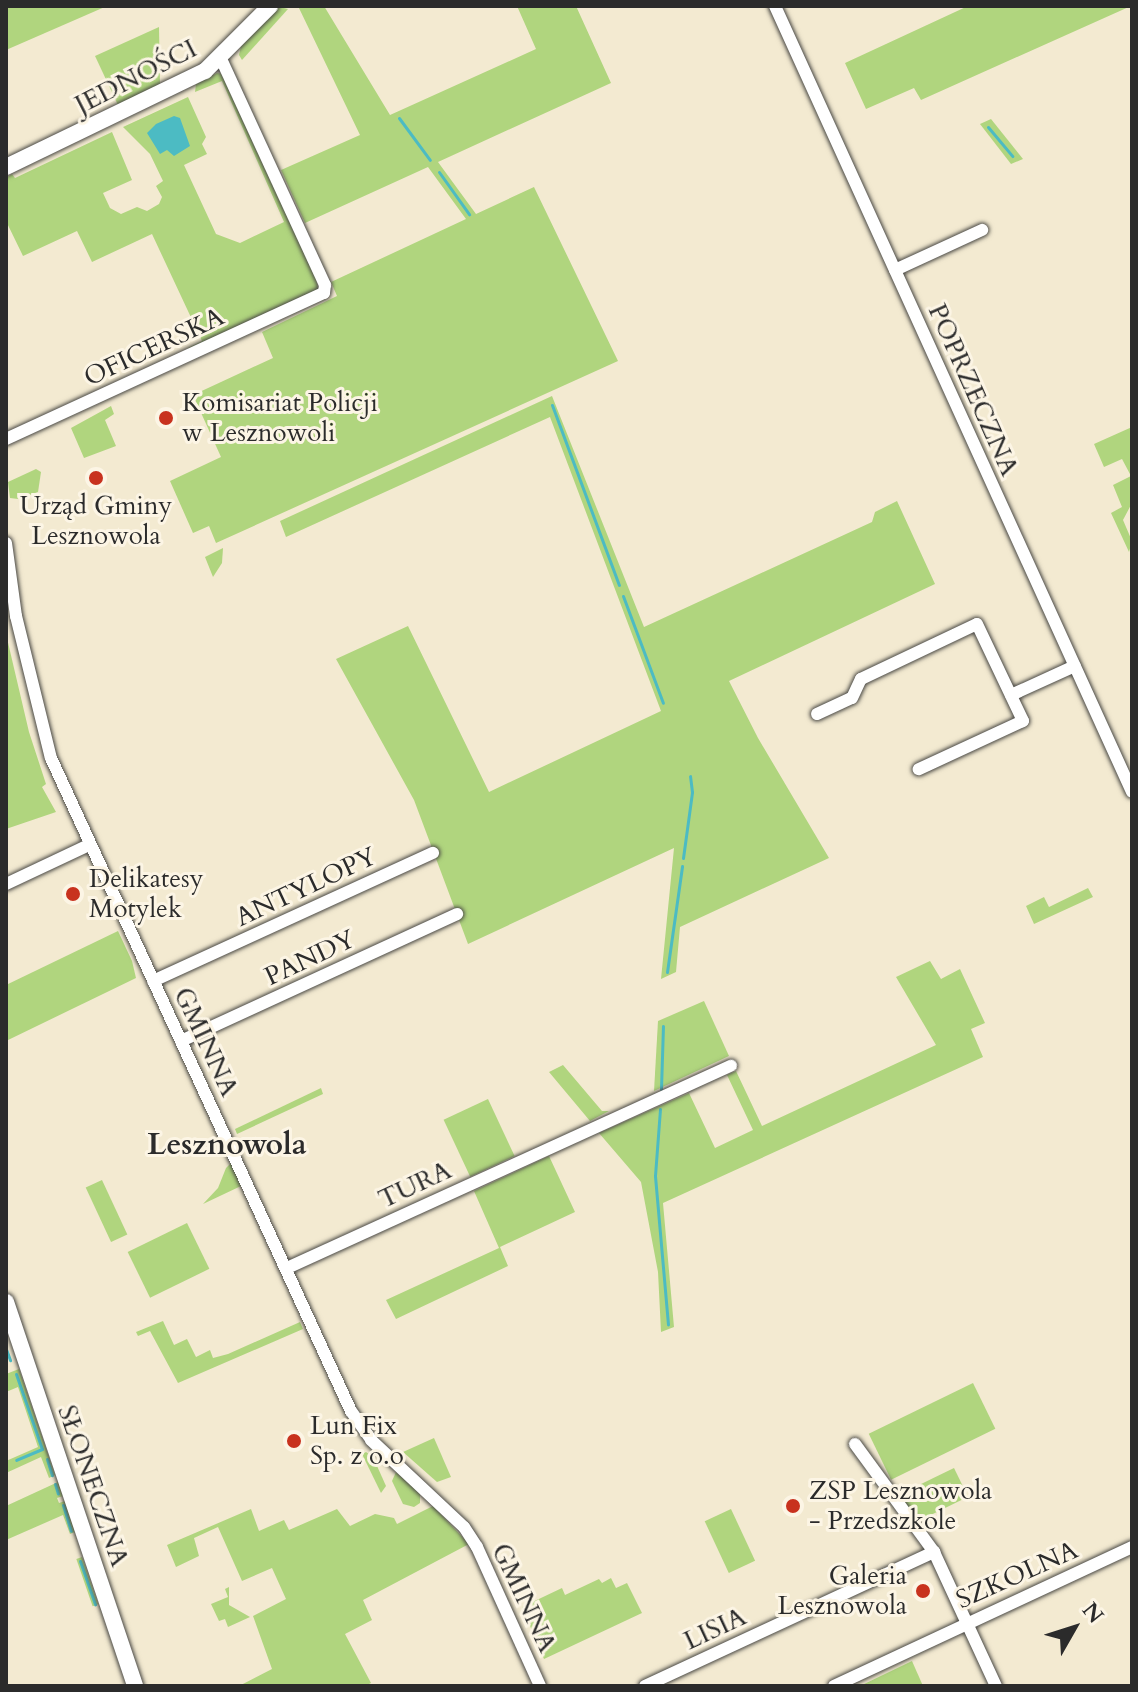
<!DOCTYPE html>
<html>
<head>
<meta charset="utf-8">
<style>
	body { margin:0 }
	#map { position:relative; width:1138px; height:1692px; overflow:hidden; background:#f3ead1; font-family:Cardo,serif }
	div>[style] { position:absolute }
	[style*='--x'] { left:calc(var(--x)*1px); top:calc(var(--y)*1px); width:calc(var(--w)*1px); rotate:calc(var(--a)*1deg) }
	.green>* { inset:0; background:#b0d57e; transform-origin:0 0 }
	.water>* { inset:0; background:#4cbbc3 }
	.stream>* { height:3px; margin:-1.5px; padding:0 1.5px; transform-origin:1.5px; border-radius:1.5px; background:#4cbbc3 }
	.roads { filter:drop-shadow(0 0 2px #494844) drop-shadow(0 0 2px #494844) }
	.street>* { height:12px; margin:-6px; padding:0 6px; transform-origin:6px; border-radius:6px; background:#fff }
	.secondary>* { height:16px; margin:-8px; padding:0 8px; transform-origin:8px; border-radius:8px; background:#fff }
	.dots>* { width:22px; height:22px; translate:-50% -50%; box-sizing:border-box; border:4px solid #fcf5e5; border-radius:50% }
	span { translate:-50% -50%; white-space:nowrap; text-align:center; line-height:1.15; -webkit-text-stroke:6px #fcf5e5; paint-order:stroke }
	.street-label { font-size:26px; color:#2b2b2b }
	.poi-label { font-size:26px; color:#2b2b2b }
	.left { translate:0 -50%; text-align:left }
	.right { translate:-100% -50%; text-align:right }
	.quarter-label { font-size:30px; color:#2b2b2b; font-weight:700 }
	.frame { position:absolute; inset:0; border:8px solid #2b2b2b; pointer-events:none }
	.north { position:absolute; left:1034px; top:1588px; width:80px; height:80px; -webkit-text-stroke:6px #fcf5e5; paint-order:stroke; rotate:51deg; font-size:22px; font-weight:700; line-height:32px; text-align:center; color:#2b2b2b }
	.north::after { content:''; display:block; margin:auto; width:28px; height:36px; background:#2b2b2b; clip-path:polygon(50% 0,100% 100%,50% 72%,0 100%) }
</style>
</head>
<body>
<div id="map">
	<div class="green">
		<i style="clip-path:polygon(6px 6px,107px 6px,6px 50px)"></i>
		<i style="clip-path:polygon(298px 6px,324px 6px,390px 115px,536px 49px,517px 6px,576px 6px,611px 83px,438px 162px,476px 214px,534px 187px,618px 361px,216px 543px,209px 526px,193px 533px,170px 481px,221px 457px,193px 395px,273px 358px,262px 332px,337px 296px,331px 282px,466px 219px,428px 167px,305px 223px,281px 170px,360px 135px)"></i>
		<i style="clip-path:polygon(968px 6px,1131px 6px,921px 100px,914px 88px,866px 109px,845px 63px)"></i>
		<i style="clip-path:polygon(280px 7px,288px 9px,242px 60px,239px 55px,241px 46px,272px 11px)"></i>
		<i style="clip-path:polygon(159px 27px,160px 85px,118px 105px,95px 56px)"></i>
		<i style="clip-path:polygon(217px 73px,223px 74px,316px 277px,318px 290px,189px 351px,188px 348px,202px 341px,152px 234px,92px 262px,77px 231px,23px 256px,6px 221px,6px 178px,12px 174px,15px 178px,112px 132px,132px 180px,103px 193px,110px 208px,121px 214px,137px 207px,147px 211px,159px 204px,162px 197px,156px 186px,163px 181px,150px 154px,123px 127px,188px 97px,206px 137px,202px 144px,207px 154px,184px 165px,216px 234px,240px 243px,284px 222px,222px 81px,195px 92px,196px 84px)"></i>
		<i style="clip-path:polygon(991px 119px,1023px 159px,1011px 164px,980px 124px)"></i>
		<i style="clip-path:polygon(552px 396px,644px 627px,872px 522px,875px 512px,897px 501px,935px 584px,729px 681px,758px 738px,829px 858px,680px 927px,676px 972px,661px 979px,674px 848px,468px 944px,414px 800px,336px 659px,408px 626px,489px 792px,661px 711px,550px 417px,286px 537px,280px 521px)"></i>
		<i style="clip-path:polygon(111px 406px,114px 414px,105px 420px,116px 446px,84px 458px,71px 428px)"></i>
		<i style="clip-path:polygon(1132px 427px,1132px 503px,1123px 520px,1132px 541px,1129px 552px,1111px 513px,1122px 507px,1113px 485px,1131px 476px,1122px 459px,1104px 467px,1094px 444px)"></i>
		<i style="clip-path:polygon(36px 469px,41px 472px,38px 492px,18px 499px,10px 498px,8px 482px)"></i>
		<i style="clip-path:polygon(223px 548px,222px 563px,213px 577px,205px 557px)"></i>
		<i style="clip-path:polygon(6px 634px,29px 732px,46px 784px,42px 787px,56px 812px,6px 829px)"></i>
		<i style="clip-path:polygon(1088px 888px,1093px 897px,1034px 924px,1026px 906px,1044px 897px,1049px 907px)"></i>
		<i style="clip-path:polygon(118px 931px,132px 961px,136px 978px,6px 1041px,6px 985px)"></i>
		<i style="clip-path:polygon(930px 961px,941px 979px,960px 969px,985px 1023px,971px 1029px,983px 1057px,663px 1203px,674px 1327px,661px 1332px,658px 1272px,641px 1182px,599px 1133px,689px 1093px,715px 1148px,753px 1130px,727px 1075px,736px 1071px,762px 1126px,936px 1045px,896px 977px)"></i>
		<i style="clip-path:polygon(704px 1001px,729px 1056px,654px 1091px,658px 1021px)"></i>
		<i style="clip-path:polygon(563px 1065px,602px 1111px,609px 1111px,590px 1121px,549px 1072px)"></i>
		<i style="clip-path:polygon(321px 1088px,323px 1094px,237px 1134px,235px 1129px)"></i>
		<i style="left:488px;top:1099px;width:63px;height:49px;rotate:65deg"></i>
		<i style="clip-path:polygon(549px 1156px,575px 1212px,500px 1247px,508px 1266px,396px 1319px,386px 1300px,499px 1248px,474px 1191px)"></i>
		<i style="clip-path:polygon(231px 1163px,241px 1186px,203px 1204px,218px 1188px,226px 1168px)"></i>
		<i style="left:102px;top:1180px;width:60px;height:18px;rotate:65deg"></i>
		<i style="left:187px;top:1223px;width:51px;height:66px;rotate:64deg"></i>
		<i style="clip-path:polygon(163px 1321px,174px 1345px,187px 1339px,196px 1357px,210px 1350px,213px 1358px,228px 1354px,300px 1322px,303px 1329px,178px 1383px,150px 1331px,138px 1336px,136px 1332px)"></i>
		<i style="clip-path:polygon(19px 1369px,55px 1475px,49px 1478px,41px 1457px,6px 1473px,6px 1461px,38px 1447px,18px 1387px,6px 1392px,6px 1374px)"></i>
		<i style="left:973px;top:1383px;width:51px;height:116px;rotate:64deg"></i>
		<i style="clip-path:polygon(434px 1438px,451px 1477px,437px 1482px,403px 1452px)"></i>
		<i style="clip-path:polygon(366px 1452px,373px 1457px,386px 1486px,381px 1493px,362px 1454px)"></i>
		<i style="left:954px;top:1468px;width:32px;height:59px;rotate:64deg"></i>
		<i style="clip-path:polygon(396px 1472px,420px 1493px,420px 1503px,414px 1507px,403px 1504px,392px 1481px)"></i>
		<i style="clip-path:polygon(58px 1482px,63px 1496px,57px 1498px,59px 1503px,65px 1501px,75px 1532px,70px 1534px,63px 1515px,6px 1540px,6px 1506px)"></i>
		<i style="clip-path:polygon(433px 1506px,469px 1544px,363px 1600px,372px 1620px,345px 1634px,371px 1683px,365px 1686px,239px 1686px,272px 1669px,253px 1616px,286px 1599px,272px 1568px,242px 1581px,218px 1527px,194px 1538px,199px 1556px,176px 1567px,167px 1545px,251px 1509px,259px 1531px,284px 1520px,289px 1530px,337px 1509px,350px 1526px,375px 1514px,394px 1518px,397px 1524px)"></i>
		<i style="left:731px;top:1509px;width:57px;height:29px;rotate:65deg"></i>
		<i style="left:82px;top:1557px;width:50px;height:6px;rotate:71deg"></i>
		<i style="clip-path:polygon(611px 1578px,616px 1588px,627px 1583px,642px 1613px,544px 1659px,522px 1607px,562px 1588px,565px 1595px,599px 1579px,602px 1583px)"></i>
		<i style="clip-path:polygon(229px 1587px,229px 1605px,250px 1617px,228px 1627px,225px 1619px,219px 1621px,211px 1604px,228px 1597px,225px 1589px)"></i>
		<i style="clip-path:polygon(912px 1661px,923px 1686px,863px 1686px,862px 1685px)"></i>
	</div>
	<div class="water">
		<i style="clip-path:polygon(174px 116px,180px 118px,190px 146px,174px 156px,167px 150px,160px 154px,147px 133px,156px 124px)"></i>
	</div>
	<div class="stream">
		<i style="--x:399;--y:118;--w:52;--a:53.6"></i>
		<i style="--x:988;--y:127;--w:38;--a:50"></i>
		<i style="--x:439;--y:172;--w:52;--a:54.5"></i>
		<i style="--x:552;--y:405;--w:192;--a:69.6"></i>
		<i style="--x:623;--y:596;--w:114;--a:69.5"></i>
		<i style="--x:683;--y:858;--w:67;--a:-82.2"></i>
		<i style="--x:692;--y:792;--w:16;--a:-97"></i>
		<i style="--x:667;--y:972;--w:107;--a:-81.9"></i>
		<i style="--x:661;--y:1089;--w:63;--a:-88.2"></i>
		<i style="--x:660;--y:1109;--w:67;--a:94.3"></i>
		<i style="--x:655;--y:1176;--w:149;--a:85"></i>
		<i style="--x:6;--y:1349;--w:12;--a:70"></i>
		<i style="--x:16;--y:1374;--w:79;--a:70.9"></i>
		<i style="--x:42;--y:1449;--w:28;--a:157"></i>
		<i style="--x:47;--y:1459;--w:17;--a:73"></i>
		<i style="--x:55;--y:1484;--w:10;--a:73"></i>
		<i style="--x:63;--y:1505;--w:27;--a:73"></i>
		<i style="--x:80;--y:1561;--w:46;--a:70.8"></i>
	</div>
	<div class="roads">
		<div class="street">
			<i style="--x:775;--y:6;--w:863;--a:65.57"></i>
			<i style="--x:895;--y:270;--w:96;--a:-24.7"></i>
			<i style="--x:6;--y:439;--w:350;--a:-24.7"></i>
			<i style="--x:324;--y:293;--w:8;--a:-83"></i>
			<i style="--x:325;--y:285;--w:249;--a:-114.7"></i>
			<i style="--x:6;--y:543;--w:74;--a:82.2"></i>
			<i style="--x:16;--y:616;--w:146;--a:76.2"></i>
			<i style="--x:51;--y:758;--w:719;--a:65.33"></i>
			<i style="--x:351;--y:1411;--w:35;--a:55"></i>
			<i style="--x:371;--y:1440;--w:127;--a:43.1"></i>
			<i style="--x:464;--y:1527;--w:24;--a:57"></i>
			<i style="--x:477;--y:1547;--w:153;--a:65.6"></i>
			<i style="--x:1011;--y:695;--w:70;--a:-24.4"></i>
			<i style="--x:817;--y:714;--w:38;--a:-25"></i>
			<i style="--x:852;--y:698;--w:21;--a:-65"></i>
			<i style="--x:861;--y:679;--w:128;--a:-25.4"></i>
			<i style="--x:977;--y:624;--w:107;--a:64.6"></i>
			<i style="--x:1023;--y:721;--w:115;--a:155.2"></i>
			<i style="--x:6;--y:884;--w:92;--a:-25.2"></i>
			<i style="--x:153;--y:981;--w:308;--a:-24.6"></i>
			<i style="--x:181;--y:1041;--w:304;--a:-24.7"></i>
			<i style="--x:287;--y:1268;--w:488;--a:-24.5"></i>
			<i style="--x:855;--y:1444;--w:134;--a:53.8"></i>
			<i style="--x:934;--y:1552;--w:148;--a:65.2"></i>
			<i style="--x:645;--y:1686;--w:319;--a:-24.9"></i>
			<i style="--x:834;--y:1686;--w:329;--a:-25"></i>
		</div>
		<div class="secondary">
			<i style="--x:6;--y:167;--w:221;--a:-25.8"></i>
			<i style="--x:205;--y:71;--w:92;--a:-45"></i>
			<i style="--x:6;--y:1302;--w:405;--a:71.4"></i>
		</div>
	</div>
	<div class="dots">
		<i style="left:166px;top:418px;background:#c8321e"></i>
		<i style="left:96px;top:478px;background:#c8321e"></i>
		<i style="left:73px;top:894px;background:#c8321e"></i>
		<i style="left:294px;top:1441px;background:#c8321e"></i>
		<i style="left:793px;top:1506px;background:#c8321e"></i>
		<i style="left:923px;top:1591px;background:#c8321e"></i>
	</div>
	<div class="street-label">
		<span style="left:136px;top:77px;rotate:-27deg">JEDNOŚCI</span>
		<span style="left:154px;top:347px;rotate:-25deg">OFICERSKA</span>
		<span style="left:973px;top:390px;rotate:66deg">POPRZECZNA</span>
		<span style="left:306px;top:887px;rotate:-25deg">ANTYLOPY</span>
		<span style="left:310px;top:958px;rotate:-25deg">PANDY</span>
		<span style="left:206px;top:1042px;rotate:65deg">GMINNA</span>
		<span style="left:415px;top:1185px;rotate:-25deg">TURA</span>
		<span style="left:93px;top:1486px;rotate:71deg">SŁONECZNA</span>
		<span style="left:1017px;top:1575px;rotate:-24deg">SZKOLNA</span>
		<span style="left:524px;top:1598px;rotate:65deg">GMINNA</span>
		<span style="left:715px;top:1629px;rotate:-25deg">LISIA</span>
	</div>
	<div class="poi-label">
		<span class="left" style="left:182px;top:418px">Komisariat Policji<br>w Lesznowoli</span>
		<span style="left:96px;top:521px">Urząd Gminy<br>Lesznowola</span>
		<span class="left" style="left:89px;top:894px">Delikatesy<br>Motylek</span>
		<span class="left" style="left:310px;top:1441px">Lun Fix<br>Sp. z o.o</span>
		<span class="left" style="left:809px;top:1506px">ZSP Lesznowola<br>- Przedszkole</span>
		<span class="right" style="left:907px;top:1591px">Galeria<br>Lesznowola</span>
	</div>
	<div class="quarter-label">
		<span style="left:227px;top:1145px">Lesznowola</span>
	</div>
	<div class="frame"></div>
	<div class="north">N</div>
</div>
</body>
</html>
